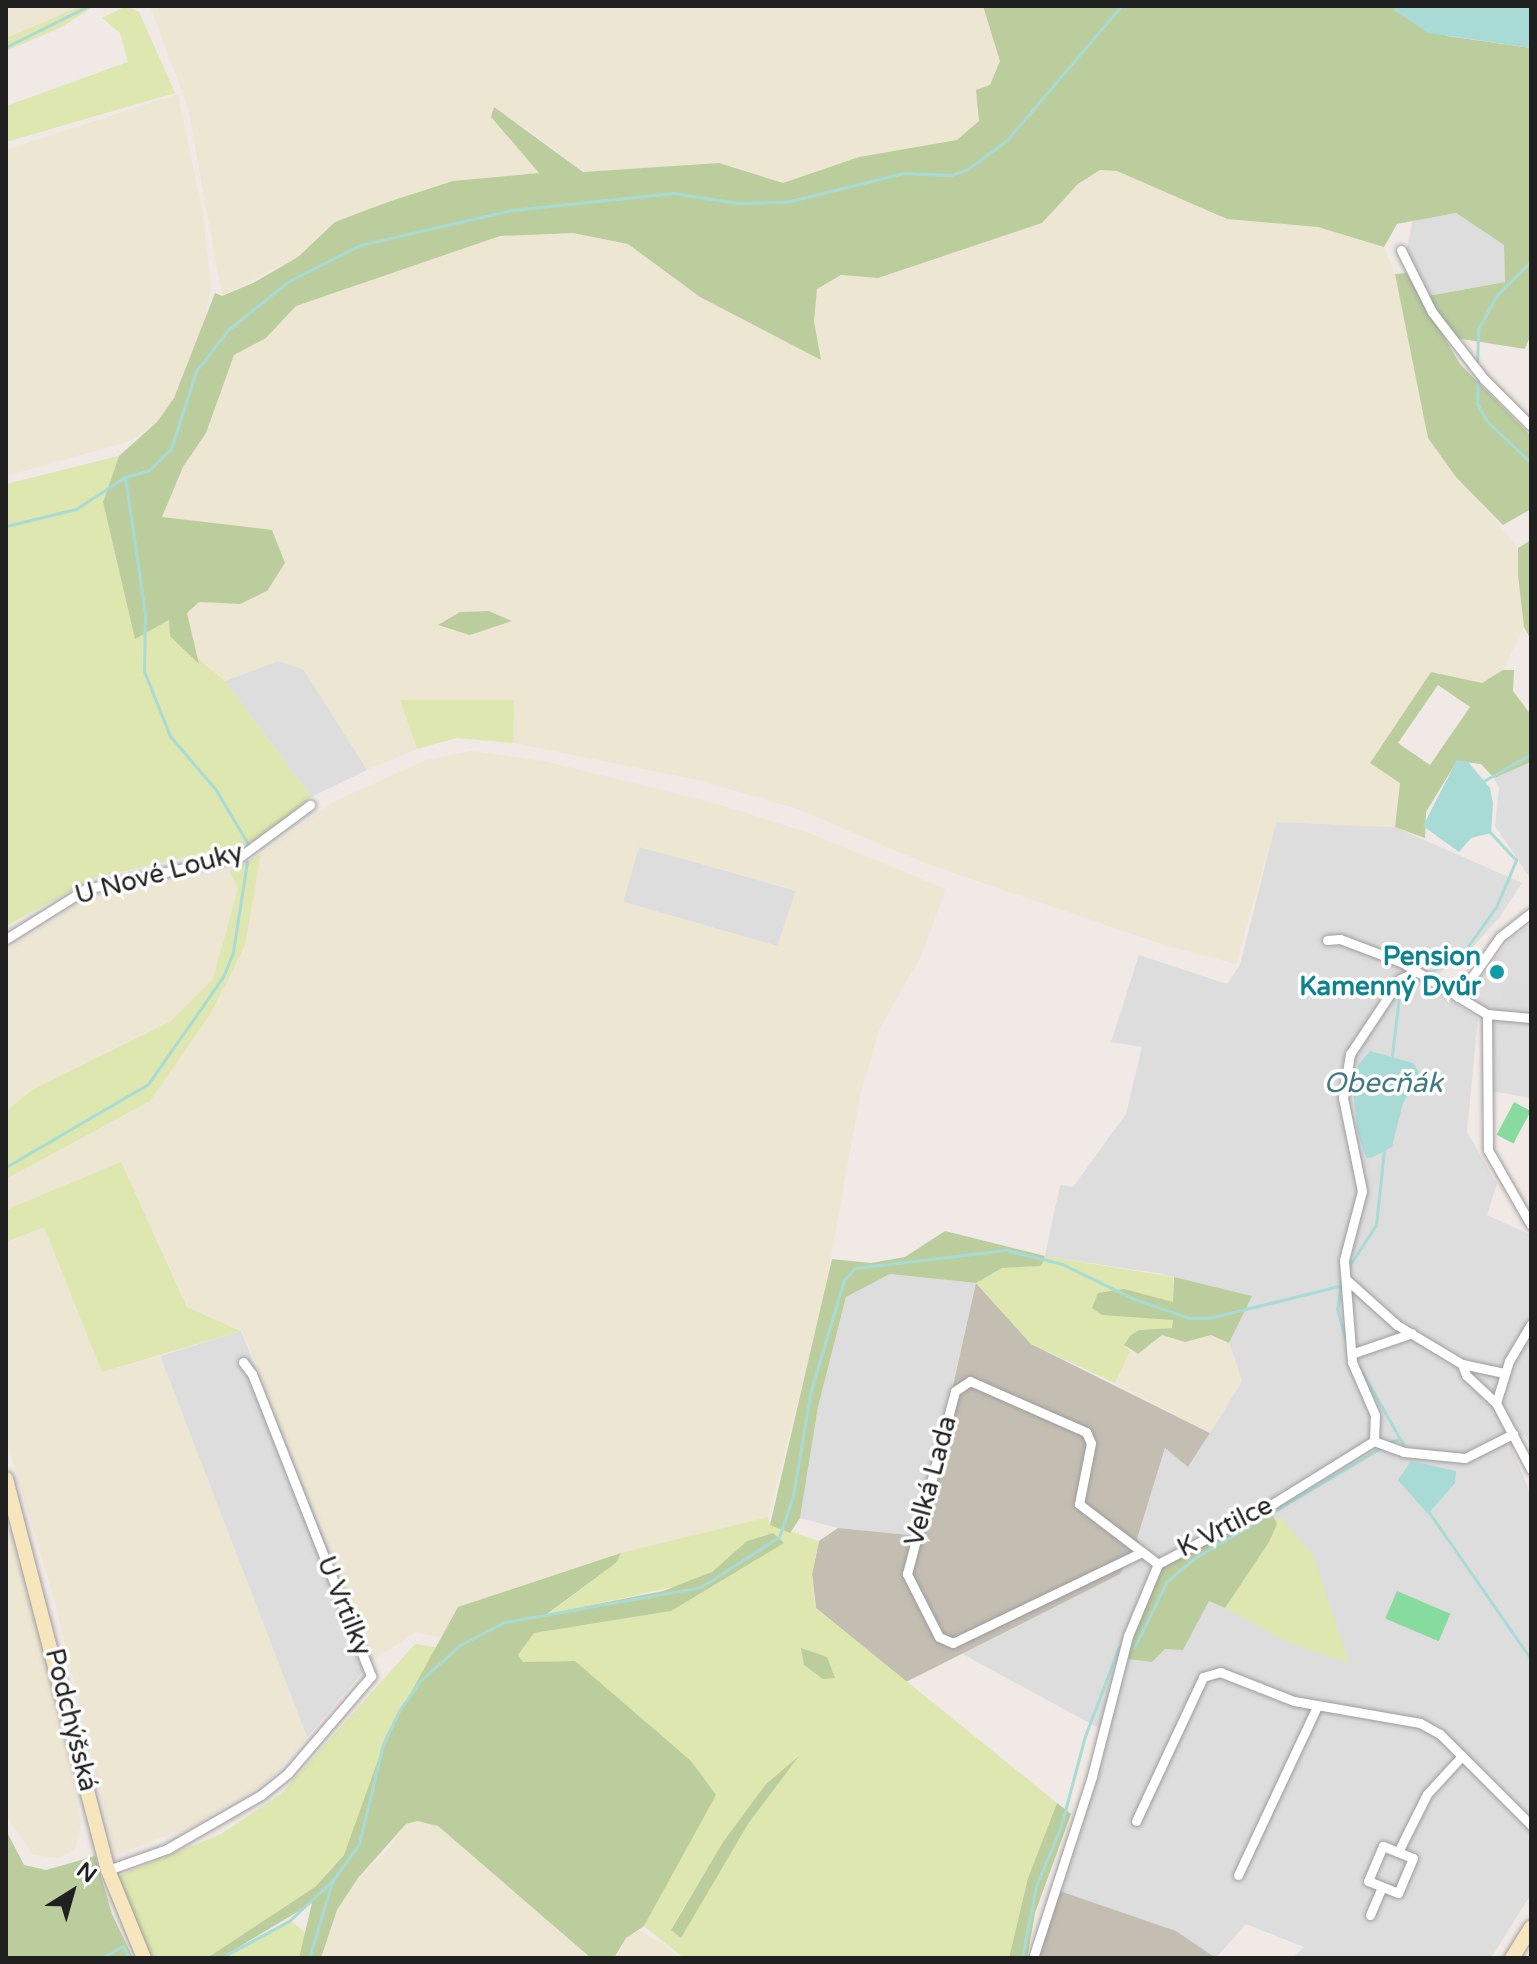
<!DOCTYPE html>
<html>
<head>
<meta charset="utf-8">
<style>
	body { margin:0 }
	#map { position:relative; width:1537px; height:1964px; overflow:hidden; background:#f0e9e6; font-family:"Varela Round",sans-serif }
	div>[style] { position:absolute }
	[style*='--x'] { left:calc(var(--x)*1px); top:calc(var(--y)*1px); width:calc(var(--w)*1px); rotate:calc(var(--a)*1deg) }
	.residential>* { inset:0; background:#dedddd; transform-origin:0 0 }
	.construction>* { inset:0; background:#c4beb2 }
	.farmland>* { inset:0; background:#ede6d3 }
	.grass>* { inset:0; background:#dde7af }
	.forest>* { inset:0; background:#bbcd9d }
	.pitch>* { inset:0; background:#88db9f; transform-origin:0 0 }
	.parking>* { inset:0; background:#dcdcdc }
	.round { border-radius:50% }
	.water>* { inset:0; background:#a9dbd6 }
	.stream>* { height:3px; margin:-1.5px; padding:0 1.5px; transform-origin:1.5px; border-radius:1.5px; background:#a9dbd6 }
	.roads { filter:drop-shadow(0 0 2px #9d9d9d) drop-shadow(0 0 2px #9d9d9d) }
	.street>* { height:9px; margin:-4.5px; padding:0 4.5px; transform-origin:4.5px; border-radius:4.5px; background:#fff }
	.secondary>* { height:14px; margin:-7px; padding:0 7px; transform-origin:7px; border-radius:7px; background:#f7e6bd }
	.dots>* { width:22px; height:22px; translate:-50% -50%; box-sizing:border-box; border:4px solid #fff; border-radius:50% }
	span { translate:-50% -50%; white-space:nowrap; text-align:center; line-height:1.15; -webkit-text-stroke:7px #fff; paint-order:stroke }
	.street-label { font-size:26px; color:#202020 }
	.culture-label { font-size:26px; color:#0d838f; font-weight:700 }
	.right { translate:-100% -50%; text-align:right }
	.water-label { font-size:28px; color:#407984; font-style:italic }
	.frame { position:absolute; inset:0; border:8px solid #202020; pointer-events:none }
	.north { position:absolute; left:32px; top:1852px; width:80px; height:80px; -webkit-text-stroke:6px #fff; paint-order:stroke; rotate:37deg; font-size:22px; font-weight:700; line-height:32px; text-align:center; color:#202020 }
	.north::after { content:''; display:block; margin:auto; width:28px; height:36px; background:#202020; clip-path:polygon(50% 0,100% 100%,50% 72%,0 100%) }
</style>
</head>
<body>
<div id="map">
	<div class="residential">
		<i style="clip-path:polygon(1456px 213px,1504px 245px,1505px 282px,1428px 296px,1406px 256px,1412px 221px)"></i>
		<i style="clip-path:polygon(278px 661px,303px 669px,315px 679px,367px 770px,311px 797px,225px 681px)"></i>
		<i style="clip-path:polygon(1531px 762px,1531px 879px,1495px 826px,1499px 788px,1494px 778px)"></i>
		<i style="clip-path:polygon(1276px 822px,1395px 827px,1522px 883px,1499px 918px,1464px 957px,1424px 983px,1478px 1018px,1467px 1132px,1497px 1184px,1487px 1215px,1531px 1235px,1531px 1446px,1524px 1434px,1512px 1449px,1531px 1495px,1531px 1894px,1491px 1958px,1292px 1958px,1304px 1947px,1246px 1924px,1216px 1958px,1176px 1931px,1057px 1890px,1097px 1779px,1104px 1731px,959px 1652px,1120px 1574px,1140px 1542px,1137px 1539px,1165px 1448px,1189px 1467px,1242px 1381px,1229px 1343px,1251px 1296px,1162px 1274px,1045px 1256px,1060px 1185px,1073px 1187px,1126px 1114px,1142px 1047px,1111px 1042px,1139px 955px,1227px 984px,1240px 965px)"></i>
		<i style="left:639px;top:846px;width:164px;height:58px;rotate:16deg"></i>
		<i style="clip-path:polygon(1531px 925px,1531px 1098px,1491px 1091px,1491px 1012px,1466px 997px,1510px 939px)"></i>
		<i style="clip-path:polygon(890px 1274px,976px 1283px,918px 1536px,838px 1528px,800px 1518px,818px 1407px,846px 1297px)"></i>
		<i style="clip-path:polygon(241px 1331px,374px 1659px,307px 1737px,160px 1356px)"></i>
	</div>
	<div class="construction">
		<i style="clip-path:polygon(976px 1283px,1031px 1344px,1210px 1433px,1188px 1467px,1165px 1448px,1137px 1539px,1140px 1542px,1120px 1574px,906px 1682px,816px 1608px,812px 1574px,819px 1541px,838px 1528px,919px 1536px)"></i>
		<i style="clip-path:polygon(1057px 1890px,1176px 1931px,1216px 1958px,1038px 1958px)"></i>
	</div>
	<div class="farmland">
		<i style="clip-path:polygon(6px 6px,81px 6px,6px 38px)"></i>
		<i style="clip-path:polygon(150px 6px,983px 6px,1001px 61px,979px 121px,957px 140px,859px 157px,783px 184px,719px 163px,583px 172px,526px 128px,491px 118px,539px 173px,453px 181px,335px 222px,298px 257px,222px 296px,188px 107px)"></i>
		<i style="clip-path:polygon(178px 94px,203px 216px,211px 288px,204px 323px,174px 398px,157px 422px,130px 441px,6px 476px,6px 150px)"></i>
		<i style="clip-path:polygon(evenodd,1100px 170px,1117px 171px,1227px 219px,1318px 227px,1384px 247px,1400px 285px,1428px 438px,1520px 551px,1524px 627px,1503px 670px,1482px 683px,1431px 672px,1370px 762px,1400px 783px,1395px 827px,1276px 822px,1236px 964px,1164px 945px,925px 863px,795px 808px,694px 779px,513px 743px,513px 700px,400px 700px,417px 749px,367px 770px,303px 669px,278px 661px,225px 681px,199px 664px,186px 613px,199px 602px,240px 604px,162px 517px,183px 467px,206px 433px,234px 354px,266px 338px,296px 306px,500px 236px,573px 233px,628px 244px,700px 297px,820px 359px,814px 321px,816px 289px,841px 275px,878px 278px,1042px 223px,1078px 184px,1100px 170px,489px 611px,511px 621px,490px 629px,439px 625px,460px 612px,489px 611px)"></i>
		<i style="clip-path:polygon(evenodd,471px 751px,544px 761px,718px 804px,809px 833px,946px 889px,920px 958px,880px 1028px,860px 1096px,820px 1318px,768px 1517px,621px 1553px,459px 1607px,444px 1638px,416px 1632px,374px 1659px,242px 1331px,188px 1307px,121px 1163px,6px 1210px,6px 1179px,150px 1101px,211px 1013px,245px 947px,261px 854px,331px 803px,426px 760px,471px 751px,639px 847px,796px 890px,777px 946px,623px 902px,639px 847px)"></i>
		<i style="clip-path:polygon(229px 871px,238px 888px,213px 979px,171px 1021px,32px 1090px,6px 1111px,6px 950px,94px 894px)"></i>
		<i style="clip-path:polygon(44px 1226px,102px 1372px,160px 1356px,307px 1737px,267px 1782px,188px 1828px,115px 1855px,56px 1606px,6px 1439px,6px 1242px)"></i>
		<i style="clip-path:polygon(1162px 1335px,1185px 1342px,1211px 1335px,1229px 1343px,1242px 1381px,1210px 1433px,1115px 1383px,1130px 1351px,1138px 1354px)"></i>
		<i style="clip-path:polygon(6px 1519px,59px 1712px,81px 1824px,75px 1850px,59px 1858px,33px 1855px,6px 1815px)"></i>
		<i style="clip-path:polygon(417px 1821px,438px 1826px,591px 1958px,321px 1958px,337px 1910px,358px 1878px,385px 1853px,406px 1824px)"></i>
		<i style="clip-path:polygon(639px 1931px,662px 1943px,680px 1958px,617px 1958px,626px 1938px)"></i>
	</div>
	<div class="grass">
		<i style="clip-path:polygon(81px 6px,94px 6px,62px 27px,6px 51px,6px 38px)"></i>
		<i style="clip-path:polygon(126px 6px,139px 12px,175px 93px,6px 142px,6px 106px,128px 62px,120px 33px,102px 18px)"></i>
		<i style="clip-path:polygon(119px 456px,103px 502px,135px 638px,170px 620px,170px 636px,225px 681px,311px 797px,256px 841px,94px 878px,6px 926px,6px 484px)"></i>
		<i style="clip-path:polygon(400px 700px,514px 700px,513px 743px,457px 738px,417px 749px)"></i>
		<i style="clip-path:polygon(261px 854px,245px 946px,211px 1013px,150px 1101px,6px 1179px,6px 1111px,32px 1090px,171px 1021px,213px 979px,238px 888px,229px 871px)"></i>
		<i style="clip-path:polygon(121px 1162px,187px 1307px,241px 1331px,102px 1372px,44px 1227px,6px 1242px,6px 1210px)"></i>
		<i style="clip-path:polygon(1045px 1256px,1173px 1277px,1173px 1303px,1102px 1315px,1153px 1316px,1174px 1320px,1172px 1328px,1139px 1330px,1124px 1345px,1130px 1351px,1115px 1383px,1031px 1344px,976px 1283px,1002px 1268px,1040px 1266px)"></i>
		<i style="clip-path:polygon(1280px 1516px,1313px 1556px,1350px 1664px,1285px 1641px,1225px 1608px)"></i>
		<i style="clip-path:polygon(evenodd,768px 1517px,770px 1525px,819px 1541px,812px 1574px,816px 1608px,1057px 1803px,1028px 1878px,1009px 1958px,684px 1958px,644px 1926px,715px 1795px,575px 1661px,523px 1662px,518px 1655px,534px 1633px,671px 1611px,773px 1533px,747px 1541px,712px 1572px,686px 1584px,547px 1615px,616px 1563px,621px 1553px,768px 1517px,797px 1758px,748px 1824px,680px 1938px,671px 1929px,723px 1842px,766px 1784px,797px 1758px)"></i>
		<i style="clip-path:polygon(415px 1644px,435px 1647px,436px 1653px,347px 1851px,315px 1887px,207px 1958px,151px 1958px,126px 1912px,118px 1876px,221px 1834px,281px 1794px)"></i>
		<i style="clip-path:polygon(292px 1921px,306px 1934px,299px 1958px,221px 1958px)"></i>
	</div>
	<div class="forest">
		<i style="clip-path:polygon(983px 6px,1396px 6px,1395px 10px,1447px 36px,1531px 48px,1531px 334px,1525px 349px,1456px 338px,1428px 296px,1505px 282px,1504px 245px,1456px 213px,1397px 224px,1384px 247px,1318px 227px,1227px 219px,1117px 171px,1100px 170px,1078px 184px,1042px 223px,878px 278px,841px 275px,817px 289px,814px 321px,821px 360px,700px 297px,628px 244px,573px 233px,500px 236px,296px 306px,266px 338px,234px 355px,206px 433px,183px 467px,162px 517px,272px 530px,285px 563px,267px 591px,240px 604px,199px 602px,187px 613px,199px 664px,170px 636px,169px 620px,135px 639px,103px 502px,119px 456px,157px 422px,174px 398px,215px 293px,222px 296px,253px 283px,298px 257px,335px 222px,388px 202px,453px 181px,539px 173px,491px 117px,494px 107px,583px 172px,719px 163px,783px 183px,859px 157px,957px 140px,979px 121px,976px 90px,990px 85px,1000px 61px)"></i>
		<i style="clip-path:polygon(1406px 273px,1460px 364px,1531px 436px,1531px 509px,1503px 525px,1456px 477px,1428px 438px,1395px 274px)"></i>
		<i style="clip-path:polygon(1531px 540px,1531px 640px,1524px 627px,1518px 575px,1518px 548px)"></i>
		<i style="clip-path:polygon(489px 611px,512px 621px,470px 635px,438px 625px,460px 612px)"></i>
		<i style="clip-path:polygon(evenodd,1503px 670px,1514px 670px,1513px 691px,1531px 715px,1531px 762px,1494px 778px,1481px 764px,1457px 761px,1426px 812px,1425px 838px,1395px 827px,1400px 783px,1370px 763px,1431px 672px,1482px 683px,1503px 670px,1438px 685px,1470px 707px,1430px 765px,1398px 743px,1438px 685px)"></i>
		<i style="clip-path:polygon(945px 1231px,1045px 1256px,1041px 1266px,1002px 1268px,976px 1283px,890px 1274px,846px 1297px,818px 1407px,800px 1518px,790px 1533px,770px 1525px,832px 1259px,871px 1263px,905px 1257px)"></i>
		<i style="clip-path:polygon(1174px 1277px,1252px 1296px,1229px 1343px,1211px 1335px,1185px 1342px,1162px 1335px,1138px 1354px,1124px 1345px,1131px 1335px,1139px 1330px,1172px 1328px,1173px 1320px,1102px 1315px,1092px 1308px,1098px 1293px,1124px 1289px,1173px 1302px)"></i>
		<i style="clip-path:polygon(1270px 1510px,1277px 1524px,1269px 1542px,1225px 1608px,1209px 1601px,1183px 1650px,1165px 1649px,1152px 1662px,1128px 1659px,1151px 1580px,1164px 1565px)"></i>
		<i style="clip-path:polygon(773px 1533px,784px 1543px,671px 1611px,534px 1633px,518px 1655px,523px 1662px,575px 1661px,691px 1761px,716px 1795px,644px 1926px,626px 1938px,614px 1958px,591px 1958px,438px 1826px,417px 1821px,406px 1824px,358px 1878px,337px 1910px,321px 1958px,299px 1958px,312px 1903px,221px 1958px,207px 1958px,315px 1887px,344px 1855px,386px 1738px,458px 1607px,621px 1553px,616px 1563px,547px 1614px,663px 1591px,712px 1572px,747px 1541px)"></i>
		<i style="clip-path:polygon(801px 1648px,827px 1657px,835px 1678px,823px 1679px,804px 1665px)"></i>
		<i style="clip-path:polygon(799px 1756px,748px 1824px,681px 1938px,671px 1930px,723px 1842px,766px 1784px)"></i>
		<i style="clip-path:polygon(1057px 1803px,1071px 1814px,1035px 1913px,1027px 1958px,1009px 1958px,1028px 1878px)"></i>
		<i style="clip-path:polygon(6px 1830px,24px 1865px,46px 1870px,95px 1856px,112px 1914px,133px 1958px,6px 1958px)"></i>
	</div>
	<div class="pitch">
		<i style="left:1514px;top:1102px;width:19px;height:37px;rotate:28deg"></i>
		<i style="left:1397px;top:1591px;width:58px;height:30px;rotate:23deg"></i>
	</div>
	<div class="parking">
		<i style="clip-path:polygon(1336px 943px,1383px 959px,1380px 967px,1334px 950px)"></i>
		<i class="round" style="left:1502px;top:979px;width:26px;height:26px"></i>
	</div>
	<div class="water">
		<i style="clip-path:polygon(1396px 6px,1531px 6px,1531px 48px,1428px 33px,1394px 10px)"></i>
		<i style="clip-path:polygon(1457px 760px,1468px 762px,1490px 788px,1493px 803px,1491px 833px,1471px 838px,1459px 852px,1423px 826px)"></i>
		<i style="clip-path:polygon(1370px 1051px,1413px 1063px,1420px 1074px,1403px 1103px,1392px 1147px,1371px 1158px,1366px 1158px,1358px 1133px,1353px 1091px,1358px 1065px)"></i>
		<i style="clip-path:polygon(1411px 1461px,1456px 1471px,1455px 1483px,1428px 1514px,1398px 1480px)"></i>
	</div>
	<div class="stream">
		<i style="--x:6;--y:47;--w:92;--a:-26.6"></i>
		<i style="--x:1477;--y:365;--w:36;--a:-88"></i>
		<i style="--x:1478;--y:329;--w:38;--a:-61"></i>
		<i style="--x:1496;--y:296;--w:49;--a:-45"></i>
		<i style="--x:1478;--y:376;--w:27;--a:92"></i>
		<i style="--x:1477;--y:403;--w:19;--a:62"></i>
		<i style="--x:1486;--y:420;--w:62;--a:43.7"></i>
		<i style="--x:125;--y:477;--w:138;--a:81.7"></i>
		<i style="--x:145;--y:614;--w:57;--a:91"></i>
		<i style="--x:144;--y:671;--w:70;--a:68.2"></i>
		<i style="--x:170;--y:736;--w:71;--a:49.6"></i>
		<i style="--x:216;--y:790;--w:63;--a:59.3"></i>
		<i style="--x:6;--y:526;--w:72;--a:-13.7"></i>
		<i style="--x:76;--y:509;--w:59;--a:-33.1"></i>
		<i style="--x:125;--y:477;--w:24;--a:-15"></i>
		<i style="--x:148;--y:471;--w:32;--a:-44"></i>
		<i style="--x:171;--y:449;--w:82;--a:-72.2"></i>
		<i style="--x:196;--y:371;--w:53;--a:-51.8"></i>
		<i style="--x:229;--y:329;--w:77;--a:-38.7"></i>
		<i style="--x:289;--y:281;--w:80;--a:-26.9"></i>
		<i style="--x:360;--y:245;--w:156;--a:-13"></i>
		<i style="--x:512;--y:210;--w:162;--a:-6"></i>
		<i style="--x:673;--y:193;--w:66;--a:8.7"></i>
		<i style="--x:738;--y:203;--w:48;--a:-1.2"></i>
		<i style="--x:786;--y:202;--w:121;--a:-13.9"></i>
		<i style="--x:903;--y:173;--w:48;--a:2.4"></i>
		<i style="--x:951;--y:175;--w:18;--a:-19"></i>
		<i style="--x:968;--y:169;--w:49;--a:-36.6"></i>
		<i style="--x:1007;--y:140;--w:176;--a:-49.6"></i>
		<i style="--x:1480;--y:783;--w:59;--a:-29.6"></i>
		<i style="--x:1428;--y:974;--w:45;--a:-33.3"></i>
		<i style="--x:1466;--y:949;--w:52;--a:-54.5"></i>
		<i style="--x:1496;--y:907;--w:51;--a:-66.9"></i>
		<i style="--x:1516;--y:860;--w:40;--a:-133"></i>
		<i style="--x:1392;--y:1055;--w:59;--a:-83.2"></i>
		<i style="--x:1399;--y:996;--w:28;--a:-39"></i>
		<i style="--x:6;--y:1167;--w:164;--a:-30.3"></i>
		<i style="--x:148;--y:1084;--w:131;--a:-55"></i>
		<i style="--x:223;--y:977;--w:27;--a:-68"></i>
		<i style="--x:233;--y:952;--w:91;--a:-81.2"></i>
		<i style="--x:1347;--y:1269;--w:53;--a:-56.6"></i>
		<i style="--x:1376;--y:1225;--w:75;--a:-83.9"></i>
		<i style="--x:1342;--y:1275;--w:34;--a:98"></i>
		<i style="--x:1337;--y:1309;--w:37;--a:74"></i>
		<i style="--x:1359;--y:1367;--w:89;--a:60.3"></i>
		<i style="--x:1387;--y:1443;--w:14;--a:-17"></i>
		<i style="--x:1428;--y:1511;--w:180;--a:55.2"></i>
		<i style="--x:1134;--y:1648;--w:75;--a:-63.8"></i>
		<i style="--x:1167;--y:1581;--w:34;--a:-40"></i>
		<i style="--x:1193;--y:1559;--w:218;--a:-30.6"></i>
		<i style="--x:101;--y:1958;--w:25;--a:-29"></i>
		<i style="--x:123;--y:1946;--w:13;--a:63"></i>
		<i style="--x:221;--y:1958;--w:77;--a:-28.6"></i>
		<i style="--x:289;--y:1921;--w:60;--a:-43"></i>
		<i style="--x:333;--y:1880;--w:44;--a:-54.2"></i>
		<i style="--x:359;--y:1844;--w:103;--a:-76.5"></i>
		<i style="--x:383;--y:1744;--w:37;--a:-64"></i>
		<i style="--x:399;--y:1711;--w:35;--a:-55"></i>
		<i style="--x:419;--y:1682;--w:55;--a:-42.1"></i>
		<i style="--x:460;--y:1645;--w:51;--a:-27.1"></i>
		<i style="--x:505;--y:1622;--w:199;--a:-10.1"></i>
		<i style="--x:701;--y:1587;--w:93;--a:-32.7"></i>
		<i style="--x:779;--y:1537;--w:43;--a:-71.1"></i>
		<i style="--x:793;--y:1496;--w:108;--a:-80.4"></i>
		<i style="--x:811;--y:1390;--w:115;--a:-73.3"></i>
		<i style="--x:844;--y:1280;--w:16;--a:-47"></i>
		<i style="--x:855;--y:1268;--w:152;--a:-6.8"></i>
		<i style="--x:1006;--y:1250;--w:58;--a:14"></i>
		<i style="--x:1062;--y:1264;--w:78;--a:25.9"></i>
		<i style="--x:1132;--y:1298;--w:60;--a:19.3"></i>
		<i style="--x:1189;--y:1318;--w:20;--a:0"></i>
		<i style="--x:1209;--y:1318;--w:134;--a:-13.8"></i>
		<i style="--x:309;--y:1958;--w:79;--a:-73.2"></i>
		<i style="--x:1022;--y:1958;--w:73;--a:-79"></i>
		<i style="--x:1036;--y:1886;--w:65;--a:-67.4"></i>
		<i style="--x:1061;--y:1826;--w:93;--a:-75.1"></i>
		<i style="--x:1085;--y:1736;--w:95;--a:-69.1"></i>
	</div>
	<div class="roads">
		<div class="street">
			<i style="--x:1401;--y:250;--w:69;--a:63.4"></i>
			<i style="--x:1432;--y:312;--w:85;--a:52.2"></i>
			<i style="--x:1484;--y:379;--w:66;--a:45"></i>
			<i style="--x:6;--y:939;--w:94;--a:-32"></i>
			<i style="--x:86;--y:889;--w:158;--a:-12"></i>
			<i style="--x:241;--y:856;--w:86;--a:-36.5"></i>
			<i style="--x:1327;--y:940;--w:13;--a:-4"></i>
			<i style="--x:1340;--y:939;--w:65;--a:20.7"></i>
			<i style="--x:1401;--y:962;--w:100;--a:31.2"></i>
			<i style="--x:1487;--y:1014;--w:44;--a:5.2"></i>
			<i style="--x:1458;--y:997;--w:73;--a:-55"></i>
			<i style="--x:1500;--y:937;--w:39;--a:-38"></i>
			<i style="--x:1487;--y:1014;--w:136;--a:89.6"></i>
			<i style="--x:1488;--y:1150;--w:86;--a:60.2"></i>
			<i style="--x:1348;--y:1281;--w:66;--a:41.9"></i>
			<i style="--x:1397;--y:1325;--w:76;--a:31"></i>
			<i style="--x:1462;--y:1364;--w:43;--a:12.1"></i>
			<i style="--x:1531;--y:1324;--w:43;--a:120.7"></i>
			<i style="--x:1509;--y:1361;--w:44;--a:107.2"></i>
			<i style="--x:1496;--y:1403;--w:75;--a:62.1"></i>
			<i style="--x:1354;--y:1353;--w:61;--a:-19"></i>
			<i style="--x:1462;--y:1364;--w:12;--a:70"></i>
			<i style="--x:1466;--y:1375;--w:41;--a:43"></i>
			<i style="--x:1374;--y:1441;--w:26;--a:-88"></i>
			<i style="--x:1375;--y:1415;--w:58;--a:-113.5"></i>
			<i style="--x:1352;--y:1362;--w:102;--a:-94.5"></i>
			<i style="--x:1344;--y:1260;--w:71;--a:-75.4"></i>
			<i style="--x:1362;--y:1191;--w:95;--a:-101.5"></i>
			<i style="--x:1343;--y:1098;--w:45;--a:-81"></i>
			<i style="--x:1350;--y:1054;--w:90;--a:-56.3"></i>
			<i style="--x:1400;--y:979;--w:17;--a:-25"></i>
			<i style="--x:1374;--y:1441;--w:32;--a:20"></i>
			<i style="--x:1404;--y:1452;--w:61;--a:5.6"></i>
			<i style="--x:1465;--y:1458;--w:54;--a:-26.6"></i>
			<i style="--x:1142;--y:1552;--w:210;--a:154.3"></i>
			<i style="--x:953;--y:1643;--w:15;--a:-157"></i>
			<i style="--x:939;--y:1637;--w:71;--a:-116.9"></i>
			<i style="--x:907;--y:1574;--w:189;--a:-75.3"></i>
			<i style="--x:955;--y:1391;--w:18;--a:-34"></i>
			<i style="--x:970;--y:1381;--w:127;--a:23.7"></i>
			<i style="--x:1086;--y:1432;--w:12;--a:66"></i>
			<i style="--x:1091;--y:1443;--w:62;--a:101.1"></i>
			<i style="--x:1079;--y:1504;--w:99;--a:37.2"></i>
			<i style="--x:1136;--y:1821;--w:159;--a:-65"></i>
			<i style="--x:1203;--y:1677;--w:18;--a:-16"></i>
			<i style="--x:1220;--y:1672;--w:79;--a:21.4"></i>
			<i style="--x:1294;--y:1701;--w:128;--a:9.9"></i>
			<i style="--x:1420;--y:1723;--w:23;--a:29"></i>
			<i style="--x:1440;--y:1734;--w:129;--a:45"></i>
			<i style="--x:1383;--y:1846;--w:32;--a:22"></i>
			<i style="--x:1413;--y:1858;--w:38;--a:113"></i>
			<i style="--x:1398;--y:1893;--w:32;--a:-158"></i>
			<i style="--x:1368;--y:1881;--w:38;--a:-67"></i>
			<i style="--x:1398;--y:1852;--w:65;--a:-63.4"></i>
			<i style="--x:1427;--y:1794;--w:52;--a:-47.4"></i>
			<i style="--x:108;--y:1870;--w:63;--a:-19.6"></i>
			<i style="--x:167;--y:1849;--w:108;--a:-29.9"></i>
			<i style="--x:261;--y:1795;--w:35;--a:-39"></i>
			<i style="--x:288;--y:1773;--w:128;--a:-49.4"></i>
			<i style="--x:371;--y:1676;--w:325;--a:-111.5"></i>
			<i style="--x:252;--y:1374;--w:15;--a:-127"></i>
			<i style="--x:1238;--y:1875;--w:187;--a:-64.9"></i>
			<i style="--x:1370;--y:1915;--w:30;--a:-67"></i>
			<i style="--x:1033;--y:1958;--w:191;--a:-72"></i>
			<i style="--x:1092;--y:1776;--w:145;--a:-75.6"></i>
			<i style="--x:1128;--y:1636;--w:78;--a:-67.4"></i>
			<i style="--x:1158;--y:1564;--w:131;--a:-27.7"></i>
			<i style="--x:1274;--y:1503;--w:118;--a:-31.8"></i>
		</div>
		<div class="secondary">
			<i style="--x:6;--y:1479;--w:404;--a:75.4"></i>
			<i style="--x:108;--y:1870;--w:95;--a:67.8"></i>
			<i style="--x:1512;--y:1958;--w:36;--a:-58"></i>
		</div>
	</div>
	<div class="dots">
		<i style="left:1497px;top:972px;background:#0f9aa8"></i>
	</div>
	<div class="street-label">
		<span style="left:159px;top:874px;rotate:-15deg">U Nové Louky</span>
		<span style="left:931px;top:1481px;rotate:-75deg">Velká Lada</span>
		<span style="left:1225px;top:1527px;rotate:-27deg">K Vrtilce</span>
		<span style="left:344px;top:1606px;rotate:68deg">U Vrtilky</span>
		<span style="left:71px;top:1720px;rotate:76deg">Podchýšská</span>
	</div>
	<div class="culture-label">
		<span class="right" style="left:1481px;top:972px">Pension<br>Kamenný Dvůr</span>
	</div>
	<div class="water-label">
		<span style="left:1383px;top:1083px">Obecňák</span>
	</div>
	<div class="frame"></div>
	<div class="north">N</div>
</div>
</body>
</html>
